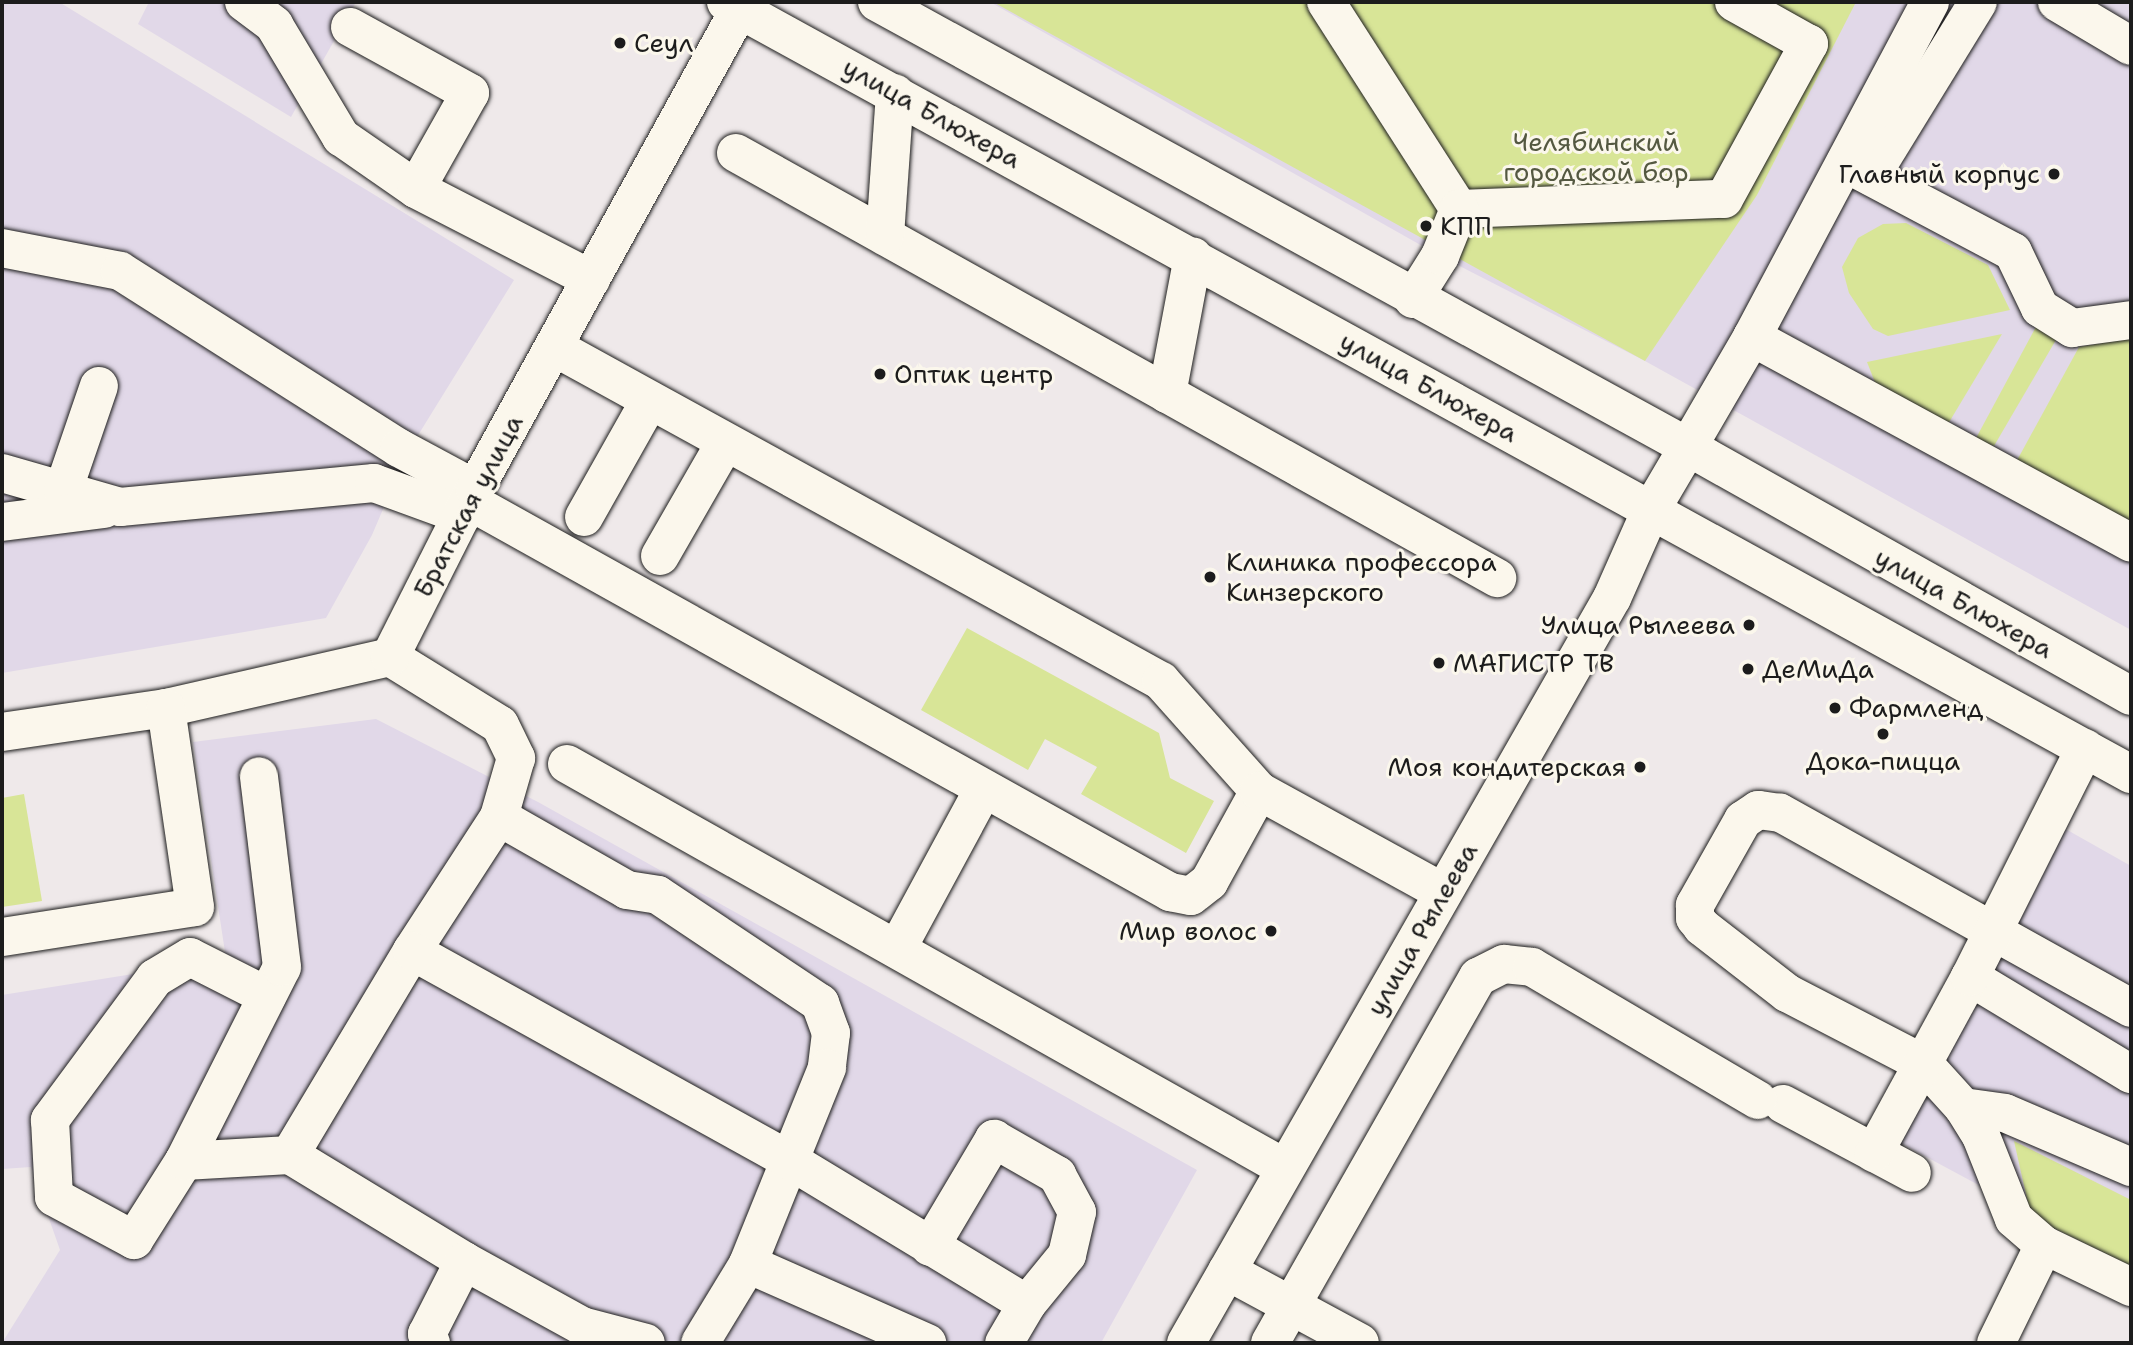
<!DOCTYPE html>
<html>
<head>
<meta charset="utf-8">
<style>
	body { margin:0 }
	#map { position:relative; width:2133px; height:1345px; overflow:hidden; background:#efe9ea; font-family:"Shantell Sans",sans-serif }
	div>[style] { position:absolute }
	[style*='--x'] { left:calc(var(--x)*1px); top:calc(var(--y)*1px); width:calc(var(--w)*1px); rotate:calc(var(--a)*1deg) }
	.built>* { inset:0; background:#e1d8e8 }
	.green>* { inset:0; background:#d8e597 }
	.roads { filter:drop-shadow(0 0 2px #1c1c1c) drop-shadow(0 0 2px #1c1c1c) }
	.minor>* { height:38px; margin:-19px; padding:0 19px; transform-origin:19px; border-radius:19px; background:#fbf7ec }
	.major>* { height:38px; margin:-19px; padding:0 19px; transform-origin:19px; border-radius:19px; background:#fbf7ec }
	.dots>* { width:19px; height:19px; translate:-50% -50%; box-sizing:border-box; border:4px solid #fbf7ec; border-radius:50% }
	span { translate:-50% -50%; white-space:nowrap; text-align:center; line-height:1.15; -webkit-text-stroke:6px #fbf7ec; paint-order:stroke }
	.poi-label { font-size:26px; color:#1c1c1c }
	.left { translate:0 -50%; text-align:left }
	.right { translate:-100% -50%; text-align:right }
	.street-label { font-size:26px; color:#1c1c1c }
	.park-label { font-size:26px; color:#545841 }
	.frame { position:absolute; inset:0; border:4px solid #1c1c1c; pointer-events:none }
</style>
</head>
<body>
<div id="map">
	<div class="built">
		<i style="clip-path:polygon(2px 2px,59px 2px,514px 280px,407px 453px,372px 535px,326px 618px,2px 673px)"></i>
		<i style="clip-path:polygon(149px 2px,356px 2px,291px 117px,138px 24px)"></i>
		<i style="clip-path:polygon(990px 2px,2131px 2px,2131px 630px,1645px 361px,1440px 256px)"></i>
		<i style="clip-path:polygon(376px 719px,538px 802px,1197px 1170px,1101px 1343px,2px 1343px,60px 1250px,31px 1167px,2px 1169px,2px 995px,133px 974px,185px 945px,225px 952px,193px 742px)"></i>
		<i style="clip-path:polygon(2062px 827px,2131px 866px,2131px 1267px,1893px 1139px)"></i>
	</div>
	<div class="green">
		<i style="clip-path:polygon(993px 2px,1856px 2px,1757px 195px,1645px 361px)"></i>
		<i style="clip-path:polygon(1906px 223px,1988px 265px,2010px 310px,1888px 336px,1873px 329px,1849px 293px,1842px 267px,1858px 238px,1883px 224px)"></i>
		<i style="clip-path:polygon(2038px 323px,2060px 333px,1994px 446px,1975px 440px)"></i>
		<i style="clip-path:polygon(2002px 334px,1942px 434px,1883px 403px,1867px 362px)"></i>
		<i style="clip-path:polygon(2131px 338px,2131px 523px,2015px 464px,2079px 347px)"></i>
		<i style="clip-path:polygon(967px 628px,1159px 733px,1170px 778px,1214px 801px,1186px 853px,1081px 794px,1097px 767px,1045px 739px,1028px 770px,921px 710px)"></i>
		<i style="clip-path:polygon(24px 794px,42px 901px,2px 907px,2px 798px)"></i>
		<i style="clip-path:polygon(2014px 1141px,2131px 1200px,2131px 1266px,2031px 1217px)"></i>
	</div>
	<div class="roads">
		<div class="minor">
			<i style="--x:244;--y:2;--w:38;--a:37"></i>
			<i style="--x:274;--y:25;--w:131;--a:59.1"></i>
			<i style="--x:341;--y:137;--w:91;--a:34.7"></i>
			<i style="--x:416;--y:189;--w:197;--a:27.2"></i>
			<i style="--x:1326;--y:2;--w:246;--a:57.3"></i>
			<i style="--x:2057;--y:2;--w:86;--a:30.7"></i>
			<i style="--x:350;--y:27;--w:137;--a:28.8"></i>
			<i style="--x:470;--y:93;--w:110;--a:119.4"></i>
			<i style="--x:736;--y:153;--w:872;--a:29.18"></i>
			<i style="--x:1845;--y:163;--w:190;--a:27.9"></i>
			<i style="--x:2013;--y:252;--w:62;--a:64.3"></i>
			<i style="--x:2040;--y:308;--w:38;--a:32"></i>
			<i style="--x:2072;--y:328;--w:60;--a:-7.7"></i>
			<i style="--x:1871;--y:176;--w:204;--a:-58.4"></i>
			<i style="--x:1459;--y:209;--w:265;--a:-2.2"></i>
			<i style="--x:1724;--y:199;--w:177;--a:-61.3"></i>
			<i style="--x:1809;--y:44;--w:86;--a:-150.8"></i>
			<i style="--x:885;--y:236;--w:143;--a:-86"></i>
			<i style="--x:2;--y:248;--w:120;--a:11"></i>
			<i style="--x:120;--y:271;--w:330;--a:32.4"></i>
			<i style="--x:399;--y:448;--w:86;--a:28.3"></i>
			<i style="--x:1413;--y:299;--w:51;--a:-57.9"></i>
			<i style="--x:1440;--y:256;--w:51;--a:-68"></i>
			<i style="--x:1752;--y:337;--w:431;--a:28.5"></i>
			<i style="--x:554;--y:347;--w:693;--a:28.82"></i>
			<i style="--x:1161;--y:681;--w:147;--a:48.3"></i>
			<i style="--x:1167;--y:394;--w:140;--a:-79.3"></i>
			<i style="--x:1688;--y:447;--w:127;--a:-59.8"></i>
			<i style="--x:1752;--y:337;--w:379;--a:-62"></i>
			<i style="--x:2;--y:473;--w:123;--a:16.1"></i>
			<i style="--x:120;--y:507;--w:255;--a:-5.4"></i>
			<i style="--x:374;--y:483;--w:94;--a:20"></i>
			<i style="--x:63;--y:491;--w:111;--a:-71.1"></i>
			<i style="--x:469;--y:501;--w:803;--a:29.15"></i>
			<i style="--x:1170;--y:892;--w:21;--a:11"></i>
			<i style="--x:1191;--y:896;--w:23;--a:-38"></i>
			<i style="--x:1209;--y:882;--w:104;--a:-61.2"></i>
			<i style="--x:1259;--y:791;--w:210;--a:28.8"></i>
			<i style="--x:584;--y:517;--w:134;--a:-60.6"></i>
			<i style="--x:2;--y:522;--w:103;--a:-7.3"></i>
			<i style="--x:660;--y:556;--w:130;--a:-60.1"></i>
			<i style="--x:390;--y:657;--w:129;--a:31.7"></i>
			<i style="--x:500;--y:725;--w:37;--a:64"></i>
			<i style="--x:516;--y:758;--w:61;--a:106.1"></i>
			<i style="--x:499;--y:817;--w:160;--a:123"></i>
			<i style="--x:412;--y:951;--w:238;--a:120.9"></i>
			<i style="--x:290;--y:1155;--w:204;--a:31.3"></i>
			<i style="--x:464;--y:1261;--w:135;--a:28.8"></i>
			<i style="--x:582;--y:1326;--w:66;--a:14.9"></i>
			<i style="--x:2;--y:732;--w:166;--a:-8.3"></i>
			<i style="--x:166;--y:708;--w:230;--a:-12.8"></i>
			<i style="--x:390;--y:657;--w:188;--a:-63.2"></i>
			<i style="--x:475;--y:489;--w:547;--a:-61.14"></i>
			<i style="--x:567;--y:764;--w:824;--a:29.37"></i>
			<i style="--x:499;--y:817;--w:147;--a:29.7"></i>
			<i style="--x:627;--y:890;--w:31;--a:9"></i>
			<i style="--x:658;--y:895;--w:195;--a:33.7"></i>
			<i style="--x:820;--y:1003;--w:32;--a:70"></i>
			<i style="--x:831;--y:1033;--w:35;--a:97"></i>
			<i style="--x:827;--y:1068;--w:211;--a:112"></i>
			<i style="--x:748;--y:1264;--w:92;--a:121.3"></i>
			<i style="--x:2;--y:937;--w:195;--a:-8.8"></i>
			<i style="--x:195;--y:907;--w:201;--a:-98.3"></i>
			<i style="--x:897;--y:949;--w:181;--a:-61.6"></i>
			<i style="--x:412;--y:951;--w:431;--a:29"></i>
			<i style="--x:789;--y:1160;--w:278;--a:31.2"></i>
			<i style="--x:1027;--y:1304;--w:45;--a:120.5"></i>
			<i style="--x:1970;--y:977;--w:188;--a:31.1"></i>
			<i style="--x:267;--y:996;--w:86;--a:-153.1"></i>
			<i style="--x:190;--y:957;--w:41;--a:149"></i>
			<i style="--x:155;--y:978;--w:177;--a:126.5"></i>
			<i style="--x:50;--y:1120;--w:77;--a:87"></i>
			<i style="--x:54;--y:1197;--w:91;--a:28.3"></i>
			<i style="--x:134;--y:1240;--w:93;--a:-57.7"></i>
			<i style="--x:184;--y:1161;--w:106;--a:-3.2"></i>
			<i style="--x:2131;--y:1008;--w:402;--a:-150.9"></i>
			<i style="--x:1780;--y:813;--w:22;--a:-172"></i>
			<i style="--x:1758;--y:810;--w:18;--a:146"></i>
			<i style="--x:1743;--y:820;--w:98;--a:119.5"></i>
			<i style="--x:1695;--y:905;--w:13;--a:90"></i>
			<i style="--x:1695;--y:918;--w:11;--a:52"></i>
			<i style="--x:1702;--y:927;--w:108;--a:37.8"></i>
			<i style="--x:1787;--y:993;--w:154;--a:27.4"></i>
			<i style="--x:1924;--y:1064;--w:58;--a:47.8"></i>
			<i style="--x:1963;--y:1107;--w:34;--a:58"></i>
			<i style="--x:1981;--y:1136;--w:89;--a:68.3"></i>
			<i style="--x:2014;--y:1219;--w:40;--a:41"></i>
			<i style="--x:2044;--y:1245;--w:97;--a:25.8"></i>
			<i style="--x:1783;--y:1104;--w:146;--a:28.1"></i>
			<i style="--x:1963;--y:1107;--w:42;--a:8.1"></i>
			<i style="--x:2005;--y:1113;--w:137;--a:23.2"></i>
			<i style="--x:1874;--y:1153;--w:200;--a:-61.4"></i>
			<i style="--x:1970;--y:977;--w:256;--a:-63.3"></i>
			<i style="--x:184;--y:1161;--w:217;--a:-63.2"></i>
			<i style="--x:282;--y:967;--w:192;--a:-96.9"></i>
			<i style="--x:930;--y:1247;--w:126;--a:-59.3"></i>
			<i style="--x:994;--y:1139;--w:73;--a:29.7"></i>
			<i style="--x:1057;--y:1175;--w:42;--a:61.6"></i>
			<i style="--x:1077;--y:1212;--w:44;--a:103.1"></i>
			<i style="--x:1067;--y:1255;--w:63;--a:129.2"></i>
			<i style="--x:748;--y:1264;--w:196;--a:23.8"></i>
			<i style="--x:1227;--y:1271;--w:151;--a:28.4"></i>
			<i style="--x:431;--y:1343;--w:10;--a:-114"></i>
			<i style="--x:427;--y:1334;--w:82;--a:-63.1"></i>
			<i style="--x:1186;--y:1343;--w:858;--a:-60.24"></i>
			<i style="--x:1612;--y:598;--w:96;--a:-66.1"></i>
			<i style="--x:1270;--y:1343;--w:421;--a:-60.4"></i>
			<i style="--x:1478;--y:977;--w:29;--a:-27"></i>
			<i style="--x:1504;--y:964;--w:28;--a:6"></i>
			<i style="--x:1532;--y:967;--w:262;--a:30.5"></i>
			<i style="--x:1996;--y:1343;--w:109;--a:-63.9"></i>
		</div>
		<div class="major">
			<i style="--x:726;--y:2;--w:1603;--a:28.79"></i>
			<i style="--x:877;--y:2;--w:925;--a:28.75"></i>
			<i style="--x:1688;--y:447;--w:508;--a:29.34"></i>
			<i style="--x:1651;--y:510;--w:73;--a:-59.6"></i>
		</div>
	</div>
	<div class="dots">
		<i style="left:620px;top:43px;background:#1c1c1c"></i>
		<i style="left:2054px;top:174px;background:#1c1c1c"></i>
		<i style="left:1426px;top:226px;background:#1c1c1c"></i>
		<i style="left:880px;top:374px;background:#1c1c1c"></i>
		<i style="left:1210px;top:577px;background:#1c1c1c"></i>
		<i style="left:1749px;top:625px;background:#1c1c1c"></i>
		<i style="left:1439px;top:663px;background:#1c1c1c"></i>
		<i style="left:1748px;top:669px;background:#1c1c1c"></i>
		<i style="left:1835px;top:708px;background:#1c1c1c"></i>
		<i style="left:1883px;top:734px;background:#1c1c1c"></i>
		<i style="left:1640px;top:767px;background:#1c1c1c"></i>
		<i style="left:1271px;top:931px;background:#1c1c1c"></i>
	</div>
	<div class="poi-label">
		<span class="left" style="left:634px;top:43px">Сеул</span>
		<span class="right" style="left:2040px;top:174px">Главный корпус</span>
		<span class="left" style="left:1440px;top:226px">КПП</span>
		<span class="left" style="left:894px;top:374px">Оптик центр</span>
		<span class="left" style="left:1226px;top:577px">Клиника профессора<br>Кинзерского</span>
		<span class="right" style="left:1735px;top:625px">Улица Рылеева</span>
		<span class="left" style="left:1453px;top:663px">МАГИСТР ТВ</span>
		<span class="left" style="left:1762px;top:669px">ДеМиДа</span>
		<span class="left" style="left:1849px;top:708px">Фармленд</span>
		<span style="left:1883px;top:761px">Дока-пицца</span>
		<span class="right" style="left:1626px;top:767px">Моя кондитерская</span>
		<span class="right" style="left:1257px;top:931px">Мир волос</span>
	</div>
	<div class="street-label">
		<span style="left:932px;top:113px;rotate:29deg">улица Блюхера</span>
		<span style="left:1429px;top:387px;rotate:29deg">улица Блюхера</span>
		<span style="left:468px;top:506px;rotate:-62deg">Братская улица</span>
		<span style="left:1964px;top:603px;rotate:29deg">улица Блюхера</span>
		<span style="left:1422px;top:929px;rotate:-60deg">улица Рылеева</span>
	</div>
	<div class="park-label">
		<span style="left:1596px;top:157px">Челябинский<br>городской бор</span>
	</div>
	<div class="frame"></div>
</div>
</body>
</html>
